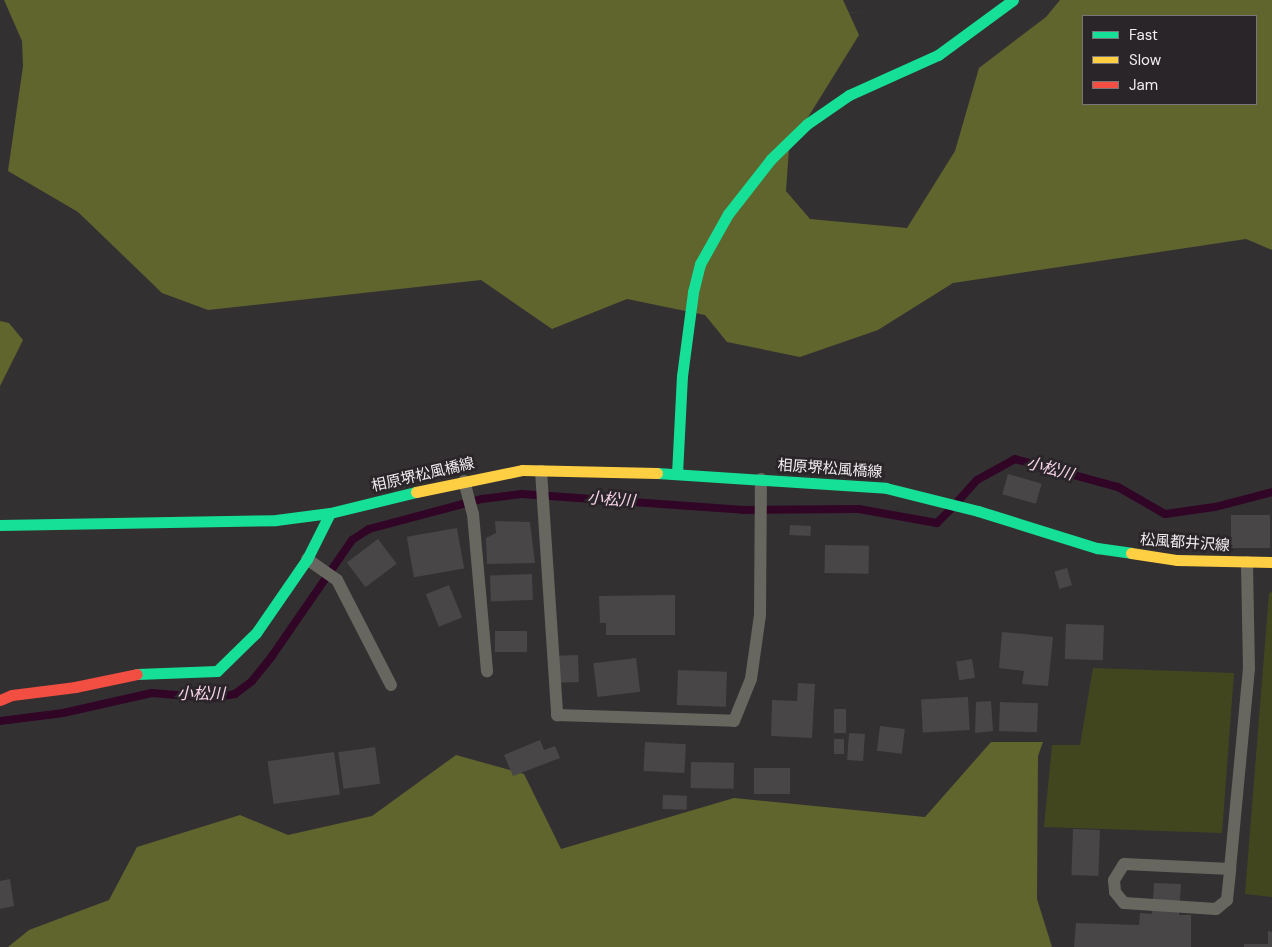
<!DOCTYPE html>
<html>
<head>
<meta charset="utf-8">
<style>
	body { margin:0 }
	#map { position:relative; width:1272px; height:947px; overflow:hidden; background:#333032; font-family:"DM Sans","Noto Sans JP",sans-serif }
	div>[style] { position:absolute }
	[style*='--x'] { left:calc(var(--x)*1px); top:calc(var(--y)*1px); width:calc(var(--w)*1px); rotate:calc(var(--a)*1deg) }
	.green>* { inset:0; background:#42461f }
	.forest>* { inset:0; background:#5f652d }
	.stream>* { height:8px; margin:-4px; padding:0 4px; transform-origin:4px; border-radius:4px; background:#310526 }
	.building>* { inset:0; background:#484647; transform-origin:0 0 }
	.lane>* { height:12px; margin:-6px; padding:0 6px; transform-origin:6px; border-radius:6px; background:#676760 }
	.fast>* { height:11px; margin:-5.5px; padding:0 5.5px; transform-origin:5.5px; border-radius:5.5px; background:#16e098 }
	.slow>* { height:11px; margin:-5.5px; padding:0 5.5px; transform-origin:5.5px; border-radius:5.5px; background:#ffcf43 }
	.jam>* { height:11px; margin:-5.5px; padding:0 5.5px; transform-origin:5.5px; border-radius:5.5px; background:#f24e42 }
	span { translate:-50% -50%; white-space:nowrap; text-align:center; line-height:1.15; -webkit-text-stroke:5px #2a2528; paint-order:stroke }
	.street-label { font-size:15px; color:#f1eef0 }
	.water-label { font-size:16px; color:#fad6ec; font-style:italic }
	.legend { position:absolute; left:1082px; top:15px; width:175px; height:90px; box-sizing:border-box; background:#2a2528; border:1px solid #7a7578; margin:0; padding:6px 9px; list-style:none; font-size:15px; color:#f1eef0 }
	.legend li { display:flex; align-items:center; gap:10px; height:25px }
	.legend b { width:25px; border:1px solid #7a7578 }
</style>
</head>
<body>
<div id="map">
	<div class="green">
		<i style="clip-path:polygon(1272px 592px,1272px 897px,1245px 894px,1269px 593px)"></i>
		<i style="clip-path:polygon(1093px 668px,1234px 673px,1222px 833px,1044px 827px,1052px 745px,1080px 745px)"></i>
	</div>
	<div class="forest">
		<i style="clip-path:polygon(evenodd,4px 0,843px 0,859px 35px,789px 148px,786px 191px,810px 219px,907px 228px,955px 151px,979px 68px,1046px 17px,1060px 0,1272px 0,1272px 250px,1246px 239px,953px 283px,878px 330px,800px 357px,727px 342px,705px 315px,627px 299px,552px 329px,481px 280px,208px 310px,162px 293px,78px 212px,8px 171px,23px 66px,22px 41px,4px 0,1083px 16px,1256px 16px,1256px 104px,1083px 104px,1083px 16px)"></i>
		<i style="clip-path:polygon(0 321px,9px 323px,23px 340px,0 386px)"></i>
		<i style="clip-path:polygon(991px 742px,1043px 742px,1038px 756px,1037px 899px,1052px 947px,8px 947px,29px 930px,109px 900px,137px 847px,240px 815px,288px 835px,372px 816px,456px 755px,524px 774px,561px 849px,734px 798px,925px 817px)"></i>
	</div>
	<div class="stream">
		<i style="--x:959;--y:500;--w:27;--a:-48"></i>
		<i style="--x:977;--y:480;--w:43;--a:-28.9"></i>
		<i style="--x:1015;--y:459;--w:107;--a:15.2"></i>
		<i style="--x:1118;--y:487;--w:54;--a:29.9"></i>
		<i style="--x:1165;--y:514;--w:50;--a:-8"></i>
		<i style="--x:1215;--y:507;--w:59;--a:-14.7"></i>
		<i style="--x:0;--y:721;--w:64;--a:-7.2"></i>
		<i style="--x:63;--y:713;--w:91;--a:-12.7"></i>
		<i style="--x:152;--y:693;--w:61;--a:4.7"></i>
		<i style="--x:213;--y:698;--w:22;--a:-10"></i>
		<i style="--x:235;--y:694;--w:21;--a:-37"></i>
		<i style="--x:252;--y:681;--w:32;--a:-51"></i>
		<i style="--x:272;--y:656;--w:141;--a:-55.4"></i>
		<i style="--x:352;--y:540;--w:20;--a:-33"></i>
		<i style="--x:369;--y:529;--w:117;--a:-14.9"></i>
		<i style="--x:482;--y:499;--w:40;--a:-7.1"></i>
		<i style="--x:522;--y:494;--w:222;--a:4.1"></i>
		<i style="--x:743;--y:510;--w:116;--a:-0.5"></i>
		<i style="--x:859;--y:509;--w:79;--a:10.2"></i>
		<i style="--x:937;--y:523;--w:18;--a:-45"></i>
	</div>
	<div class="building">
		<i style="left:1008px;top:474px;width:35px;height:21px;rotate:16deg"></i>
		<i style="left:1231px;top:515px;width:39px;height:33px"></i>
		<i style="clip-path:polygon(495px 521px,530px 522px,535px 563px,487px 564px,486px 538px,496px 533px)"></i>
		<i style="left:790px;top:525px;width:21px;height:10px;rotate:3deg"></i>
		<i style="left:457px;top:528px;width:41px;height:51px;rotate:80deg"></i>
		<i style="left:378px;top:539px;width:31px;height:39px;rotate:53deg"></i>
		<i style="left:825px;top:545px;width:44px;height:28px;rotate:1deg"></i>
		<i style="left:1067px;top:568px;width:18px;height:13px;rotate:74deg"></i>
		<i style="left:532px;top:574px;width:26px;height:42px;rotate:88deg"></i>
		<i style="left:449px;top:585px;width:35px;height:25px;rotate:68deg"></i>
		<i style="clip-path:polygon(675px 595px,675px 635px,606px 635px,606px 623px,600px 623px,599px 596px)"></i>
		<i style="left:1066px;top:624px;width:38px;height:35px;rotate:2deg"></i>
		<i style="left:495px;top:631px;width:32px;height:21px"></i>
		<i style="clip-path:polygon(1002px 632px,1053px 637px,1048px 686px,1022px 684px,1024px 671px,999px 668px)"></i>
		<i style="left:578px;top:655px;width:27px;height:22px;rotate:88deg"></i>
		<i style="left:636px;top:658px;width:34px;height:43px;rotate:83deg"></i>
		<i style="left:972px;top:659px;width:19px;height:16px;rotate:81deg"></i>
		<i style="left:678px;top:670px;width:49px;height:35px;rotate:2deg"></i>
		<i style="clip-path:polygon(798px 683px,815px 684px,812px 738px,771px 736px,772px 700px,797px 701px)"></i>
		<i style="left:968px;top:697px;width:33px;height:47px;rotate:87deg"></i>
		<i style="clip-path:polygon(991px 701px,993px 731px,975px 733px,976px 702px)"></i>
		<i style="left:1000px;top:702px;width:38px;height:29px;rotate:2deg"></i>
		<i style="left:834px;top:709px;width:12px;height:24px"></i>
		<i style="left:880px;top:726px;width:25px;height:25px;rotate:7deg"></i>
		<i style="left:849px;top:733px;width:16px;height:27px;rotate:4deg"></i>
		<i style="left:834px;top:739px;width:10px;height:15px"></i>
		<i style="clip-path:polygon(540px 740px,544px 750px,555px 746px,560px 758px,513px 776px,504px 755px)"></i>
		<i style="left:645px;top:742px;width:41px;height:29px;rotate:3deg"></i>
		<i style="left:375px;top:747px;width:37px;height:37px;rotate:82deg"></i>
		<i style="left:334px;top:752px;width:43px;height:67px;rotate:82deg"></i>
		<i style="left:691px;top:762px;width:43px;height:26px;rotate:1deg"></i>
		<i style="left:754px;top:768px;width:36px;height:26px"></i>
		<i style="left:663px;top:795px;width:24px;height:14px;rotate:2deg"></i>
		<i style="left:1073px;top:829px;width:27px;height:46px;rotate:2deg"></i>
		<i style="clip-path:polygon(10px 879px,14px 906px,0 909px,0 881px)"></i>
		<i style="clip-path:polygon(1154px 883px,1181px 884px,1179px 915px,1191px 915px,1191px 947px,1074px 947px,1076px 923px,1139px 925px,1140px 913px,1152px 914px)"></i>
		<i style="clip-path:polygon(1268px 931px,1272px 932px,1272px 947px,1244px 947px,1244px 944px,1268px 944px)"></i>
	</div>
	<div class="lane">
		<i style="--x:541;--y:471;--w:245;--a:86.2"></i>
		<i style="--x:557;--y:715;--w:177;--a:1.9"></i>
		<i style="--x:734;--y:721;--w:45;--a:-68"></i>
		<i style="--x:751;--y:679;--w:65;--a:-82"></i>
		<i style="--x:760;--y:615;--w:136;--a:-89.6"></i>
		<i style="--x:464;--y:481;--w:34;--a:75"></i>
		<i style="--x:473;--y:514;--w:158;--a:84.9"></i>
		<i style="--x:307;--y:559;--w:37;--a:35"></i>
		<i style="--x:337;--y:580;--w:118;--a:62.8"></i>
		<i style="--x:1230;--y:869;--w:106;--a:-177.3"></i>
		<i style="--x:1124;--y:864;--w:19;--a:122"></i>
		<i style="--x:1114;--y:880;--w:12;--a:85"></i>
		<i style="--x:1115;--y:892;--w:14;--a:51"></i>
		<i style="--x:1124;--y:903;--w:92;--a:3.7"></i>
		<i style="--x:1216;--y:909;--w:14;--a:-39"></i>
		<i style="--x:1227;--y:900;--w:31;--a:-84"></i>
		<i style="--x:1230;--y:869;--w:201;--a:-84.6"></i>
		<i style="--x:1249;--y:669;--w:107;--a:-91.1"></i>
	</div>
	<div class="fast">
		<i style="--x:657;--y:473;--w:229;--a:3.7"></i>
		<i style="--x:886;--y:488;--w:95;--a:14"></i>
		<i style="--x:978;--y:511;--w:125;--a:17.3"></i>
		<i style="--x:1097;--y:548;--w:34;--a:8"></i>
		<i style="--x:677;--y:474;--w:98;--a:-87.1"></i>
		<i style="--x:682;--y:376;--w:85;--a:-82.5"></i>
		<i style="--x:693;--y:292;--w:29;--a:-76"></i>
		<i style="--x:700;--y:264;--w:57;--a:-60.8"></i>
		<i style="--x:728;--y:214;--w:70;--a:-52"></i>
		<i style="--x:771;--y:159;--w:50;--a:-44.2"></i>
		<i style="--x:807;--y:124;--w:51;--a:-34.6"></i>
		<i style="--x:849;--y:95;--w:98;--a:-24.2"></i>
		<i style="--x:938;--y:55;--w:93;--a:-36.3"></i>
		<i style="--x:0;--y:525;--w:276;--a:-1"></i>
		<i style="--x:276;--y:520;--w:54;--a:-7.4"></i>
		<i style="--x:330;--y:513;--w:89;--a:-13.7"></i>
		<i style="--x:137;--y:674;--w:80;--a:-2.1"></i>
		<i style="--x:217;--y:671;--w:54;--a:-44.3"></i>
		<i style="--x:256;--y:633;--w:90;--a:-55.4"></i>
		<i style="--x:307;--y:559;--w:51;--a:-63.4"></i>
	</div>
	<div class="slow">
		<i style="--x:416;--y:492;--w:108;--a:-11.7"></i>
		<i style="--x:522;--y:470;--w:135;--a:1.3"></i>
		<i style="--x:1131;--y:553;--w:47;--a:8.7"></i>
		<i style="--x:1177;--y:560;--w:95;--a:1.2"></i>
	</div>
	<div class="jam">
		<i style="--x:0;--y:700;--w:13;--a:-23"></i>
		<i style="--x:12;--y:695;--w:64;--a:-7.2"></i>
		<i style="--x:75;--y:687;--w:63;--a:-11.8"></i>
	</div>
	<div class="street-label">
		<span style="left:830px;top:469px;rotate:4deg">相原堺松風橋線</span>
		<span style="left:423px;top:475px;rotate:-13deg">相原堺松風橋線</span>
		<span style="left:1185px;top:543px;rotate:4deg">松風都井沢線</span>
	</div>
	<div class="water-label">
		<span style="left:1050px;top:469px;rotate:15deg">小松川</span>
		<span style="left:611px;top:500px;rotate:4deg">小松川</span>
		<span style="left:201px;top:694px">小松川</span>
	</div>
	<ul class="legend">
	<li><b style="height:6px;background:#16e098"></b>Fast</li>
	<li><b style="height:6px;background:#ffcf43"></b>Slow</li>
	<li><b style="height:6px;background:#f24e42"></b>Jam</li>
	</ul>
</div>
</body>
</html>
